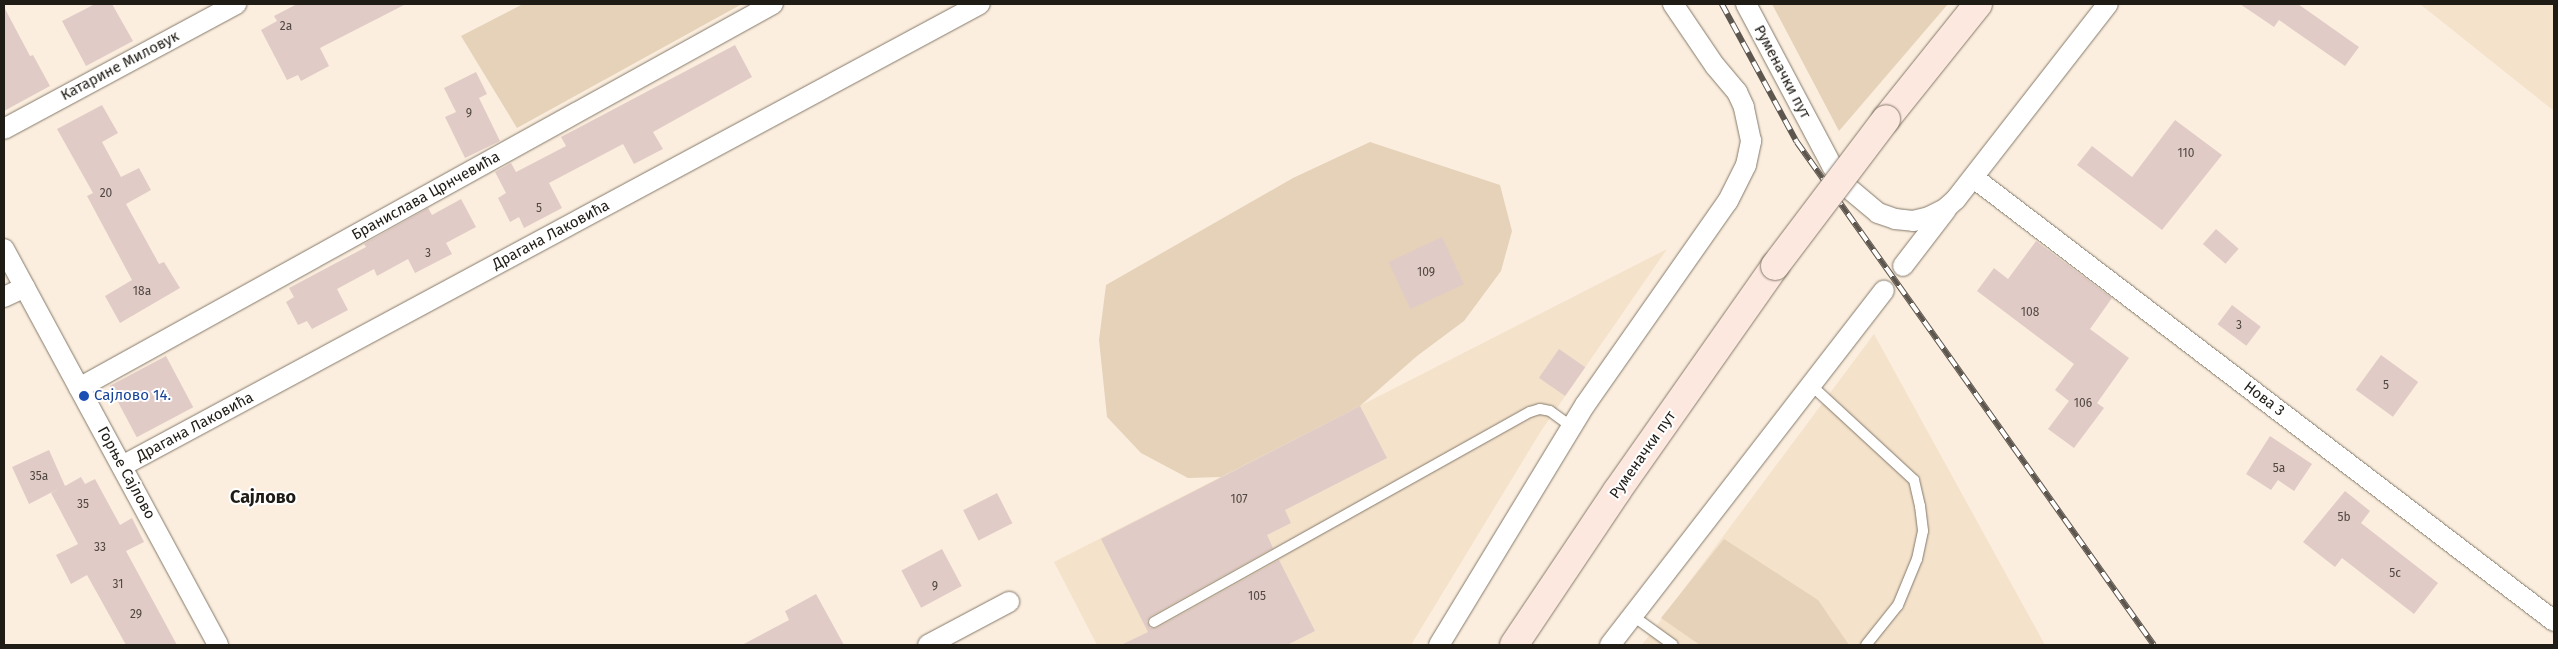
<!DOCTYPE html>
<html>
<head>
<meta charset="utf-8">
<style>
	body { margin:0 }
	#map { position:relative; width:2558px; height:649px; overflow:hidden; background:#fbeede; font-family:"Fira Sans",sans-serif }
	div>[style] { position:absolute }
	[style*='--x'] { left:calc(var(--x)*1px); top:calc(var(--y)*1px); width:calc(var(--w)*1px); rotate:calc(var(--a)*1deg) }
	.built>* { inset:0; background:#f4e2cb }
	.green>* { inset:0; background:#e5d2b9 }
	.building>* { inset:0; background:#e1cbc7; transform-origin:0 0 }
	.roads { filter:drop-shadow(0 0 1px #84796a) drop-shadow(0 0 1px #84796a) }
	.service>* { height:10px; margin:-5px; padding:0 5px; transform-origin:5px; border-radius:5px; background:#fff }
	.minor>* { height:20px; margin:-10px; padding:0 10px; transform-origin:10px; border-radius:10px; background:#fff }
	.secondary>* { height:28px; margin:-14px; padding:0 14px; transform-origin:14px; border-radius:14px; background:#fde8e0 }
	.rail>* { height:5.5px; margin-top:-2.75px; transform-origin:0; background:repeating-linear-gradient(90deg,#fff 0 11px,#5d564e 0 22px); box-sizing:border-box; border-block:1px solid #5d564e }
	.bridges { filter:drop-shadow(0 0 1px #84796a) drop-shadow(0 0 1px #84796a) }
	.secondary-bridge>* { height:28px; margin:-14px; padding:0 14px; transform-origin:14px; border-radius:14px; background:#fde8e0 }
	.dots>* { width:14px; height:14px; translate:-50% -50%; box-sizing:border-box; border:2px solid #fff; border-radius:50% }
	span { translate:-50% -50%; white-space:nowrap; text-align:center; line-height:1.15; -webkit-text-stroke:4px #fff; paint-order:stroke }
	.number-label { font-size:12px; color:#504742 }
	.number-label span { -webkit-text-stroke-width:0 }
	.street-label { font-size:15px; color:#1f1b15 }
	.transit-label { font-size:15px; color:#164399 }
	.left { translate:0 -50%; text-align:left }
	.quarter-label { font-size:18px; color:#1f1b15; font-weight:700 }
	.frame { position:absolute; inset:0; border:5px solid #1f1b15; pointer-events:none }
</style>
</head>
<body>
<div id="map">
	<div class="built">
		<i style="clip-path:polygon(2420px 4px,2554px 4px,2554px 111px)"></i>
		<i style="clip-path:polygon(1667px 249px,1541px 431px,1411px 645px,1097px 645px,1054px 562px)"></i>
		<i style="clip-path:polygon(1874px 334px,2045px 645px,1642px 645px)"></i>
	</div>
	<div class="green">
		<i style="clip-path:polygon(523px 4px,742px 4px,517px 128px,461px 36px)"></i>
		<i style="clip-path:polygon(1772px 4px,1948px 4px,1839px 131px)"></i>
		<i style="clip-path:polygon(1370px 142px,1500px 185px,1512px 231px,1501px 271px,1464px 321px,1417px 356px,1360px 406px,1221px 477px,1188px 478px,1141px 453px,1107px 417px,1099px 340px,1106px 285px,1293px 178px)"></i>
		<i style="clip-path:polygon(1724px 539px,1818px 600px,1849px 645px,1700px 645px,1661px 618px)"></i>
	</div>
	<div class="building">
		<i style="clip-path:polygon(95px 4px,112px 4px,133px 41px,86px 66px,62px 21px)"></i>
		<i style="clip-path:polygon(297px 4px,406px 4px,320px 48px,329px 66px,301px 81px,298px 75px,287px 80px,261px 30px,277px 21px,274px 16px)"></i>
		<i style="clip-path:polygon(2240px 4px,2298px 4px,2359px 47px,2345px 66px,2279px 20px,2274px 27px)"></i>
		<i style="clip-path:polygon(4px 7px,30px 56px,33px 55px,50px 86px,4px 111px)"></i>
		<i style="clip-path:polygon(735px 45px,752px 77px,653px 132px,663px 149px,634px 164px,623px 144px,549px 183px,562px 208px,524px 228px,519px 217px,510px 222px,498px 198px,506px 193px,495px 172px,511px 163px,516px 172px,566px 146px,561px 137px)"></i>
		<i style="clip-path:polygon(476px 72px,487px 94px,479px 98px,500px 141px,465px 158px,445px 117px,456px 112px,444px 88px)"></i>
		<i style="clip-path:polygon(102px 105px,118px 133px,102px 142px,121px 177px,139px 168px,151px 190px,126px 204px,159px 264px,164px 262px,180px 288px,120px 323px,105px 296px,132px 280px,87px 196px,93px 193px,57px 129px)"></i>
		<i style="clip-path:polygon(2175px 120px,2222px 155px,2162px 230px,2077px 165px,2092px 146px,2132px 177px)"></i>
		<i style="clip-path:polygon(461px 199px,476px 227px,446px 243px,452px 254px,415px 273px,408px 259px,377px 276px,374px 269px,337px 289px,348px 310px,312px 329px,307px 321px,298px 325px,286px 302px,294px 297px,289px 288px,366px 247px,364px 244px,428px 208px,432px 215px)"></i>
		<i style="left:2216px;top:229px;width:30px;height:20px;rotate:41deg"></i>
		<i style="left:1442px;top:237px;width:52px;height:59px;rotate:65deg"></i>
		<i style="clip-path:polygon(2036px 241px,2112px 298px,2090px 329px,2129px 358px,2097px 403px,2104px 408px,2074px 448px,2048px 429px,2069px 401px,2055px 390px,2074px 364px,1977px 291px,1994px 268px,2008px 279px)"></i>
		<i style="left:2232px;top:305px;width:36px;height:24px;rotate:37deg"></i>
		<i style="left:1559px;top:349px;width:32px;height:35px;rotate:35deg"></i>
		<i style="left:2381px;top:355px;width:46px;height:43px;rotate:36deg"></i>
		<i style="left:166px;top:356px;width:58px;height:64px;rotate:62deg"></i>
		<i style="clip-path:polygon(1360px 406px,1387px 458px,1285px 510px,1291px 523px,1267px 535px,1273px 548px,1151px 616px,1147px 621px,1150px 628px,1157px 628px,1279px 560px,1315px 631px,1287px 645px,1121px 645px,1148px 632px,1101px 539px)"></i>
		<i style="clip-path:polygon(2270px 436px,2312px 464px,2294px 491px,2278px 480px,2271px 490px,2246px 474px)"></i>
		<i style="clip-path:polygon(49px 450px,65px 486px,81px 477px,85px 484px,95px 479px,120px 525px,132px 518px,144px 542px,126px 551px,177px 645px,126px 645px,87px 575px,71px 584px,56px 555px,78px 544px,51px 493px,60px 488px,29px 504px,12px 467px)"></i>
		<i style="clip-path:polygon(2345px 491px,2370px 511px,2361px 523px,2438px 583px,2414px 614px,2342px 558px,2335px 567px,2303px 542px)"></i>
		<i style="left:997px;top:493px;width:34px;height:38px;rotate:63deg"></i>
		<i style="left:942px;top:549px;width:42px;height:46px;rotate:62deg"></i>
		<i style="clip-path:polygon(816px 594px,844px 645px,742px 645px,789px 620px,785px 611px)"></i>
	</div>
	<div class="roads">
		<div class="service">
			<i style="--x:1812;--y:386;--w:139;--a:42.7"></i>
			<i style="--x:1914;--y:480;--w:27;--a:77"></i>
			<i style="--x:1920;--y:506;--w:25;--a:83"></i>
			<i style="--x:1923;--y:531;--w:29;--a:102"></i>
			<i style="--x:1917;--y:559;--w:50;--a:112.4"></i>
			<i style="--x:1898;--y:605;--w:51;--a:128.7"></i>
			<i style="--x:1633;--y:616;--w:49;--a:35.9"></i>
			<i style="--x:1154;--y:622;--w:431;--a:-29.2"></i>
			<i style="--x:1530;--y:412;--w:10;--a:-17"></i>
			<i style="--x:1540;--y:409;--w:10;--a:11"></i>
			<i style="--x:1550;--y:411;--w:27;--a:36"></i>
		</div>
		<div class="minor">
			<i style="--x:1746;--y:4;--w:183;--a:62"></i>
			<i style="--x:1832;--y:166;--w:26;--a:54"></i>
			<i style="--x:1847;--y:187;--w:40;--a:40"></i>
			<i style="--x:1878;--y:213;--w:18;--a:19"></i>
			<i style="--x:1895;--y:219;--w:18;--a:6"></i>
			<i style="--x:1913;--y:221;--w:16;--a:-14"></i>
			<i style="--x:1929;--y:217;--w:18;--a:-27"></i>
			<i style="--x:1945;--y:209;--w:15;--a:-42"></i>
			<i style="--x:1956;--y:199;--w:247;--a:-52.1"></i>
			<i style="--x:4;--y:129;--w:264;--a:-28.3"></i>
			<i style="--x:1974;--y:178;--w:730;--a:37.37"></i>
			<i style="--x:4;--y:249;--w:450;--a:61.6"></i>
			<i style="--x:1903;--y:266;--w:71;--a:-52.5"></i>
			<i style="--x:4;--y:297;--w:23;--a:-25"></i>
			<i style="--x:79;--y:388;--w:793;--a:-28.96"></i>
			<i style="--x:122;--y:466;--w:974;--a:-28.3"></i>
			<i style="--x:928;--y:645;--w:92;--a:-28"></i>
			<i style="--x:1439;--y:645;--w:281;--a:-58.7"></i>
			<i style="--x:1585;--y:405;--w:249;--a:-55"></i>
			<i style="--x:1728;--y:201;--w:40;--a:-63.4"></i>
			<i style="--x:1746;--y:165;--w:25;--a:-78"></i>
			<i style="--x:1751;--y:141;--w:35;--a:-102"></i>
			<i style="--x:1744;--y:107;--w:17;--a:-115"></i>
			<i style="--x:1737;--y:92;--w:34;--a:-130"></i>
			<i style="--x:1715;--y:66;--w:75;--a:-124.1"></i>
			<i style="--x:1610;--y:645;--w:448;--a:-52.3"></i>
		</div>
		<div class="secondary">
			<i style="--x:1886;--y:119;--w:147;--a:-51.3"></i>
			<i style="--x:1514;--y:645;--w:185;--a:-56.2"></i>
			<i style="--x:1617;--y:491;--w:275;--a:-54.9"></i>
		</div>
	</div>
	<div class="rail">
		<i style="--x:1722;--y:4;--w:157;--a:61.5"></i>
		<i style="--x:1797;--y:142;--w:617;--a:54.64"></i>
	</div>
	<div class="bridges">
		<div class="secondary-bridge">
			<i style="--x:1775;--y:266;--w:184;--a:-52.9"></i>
		</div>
	</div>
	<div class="dots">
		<i style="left:84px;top:396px;background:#1a4fb4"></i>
	</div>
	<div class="number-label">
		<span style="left:286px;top:27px">2a</span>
		<span style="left:469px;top:114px">9</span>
		<span style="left:2186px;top:154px">110</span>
		<span style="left:106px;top:194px">20</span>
		<span style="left:539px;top:209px">5</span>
		<span style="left:428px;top:254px">3</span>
		<span style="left:1426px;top:273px">109</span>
		<span style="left:142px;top:292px">18a</span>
		<span style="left:2030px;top:313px">108</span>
		<span style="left:2239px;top:326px">3</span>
		<span style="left:2386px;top:386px">5</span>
		<span style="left:2083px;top:404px">106</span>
		<span style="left:2279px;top:469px">5a</span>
		<span style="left:39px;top:477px">35a</span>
		<span style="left:1239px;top:500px">107</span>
		<span style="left:83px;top:505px">35</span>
		<span style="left:2344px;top:518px">5b</span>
		<span style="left:100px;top:548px">33</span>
		<span style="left:2395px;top:574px">5c</span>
		<span style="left:118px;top:585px">31</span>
		<span style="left:935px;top:587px">9</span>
		<span style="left:1257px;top:597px">105</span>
		<span style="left:136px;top:615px">29</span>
	</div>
	<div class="street-label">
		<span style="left:120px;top:66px;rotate:-28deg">Катарине Миловук</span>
		<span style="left:1782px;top:72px;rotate:62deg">Руменачки пут</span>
		<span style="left:426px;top:196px;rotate:-29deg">Бранислава Црнчевића</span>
		<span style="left:551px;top:235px;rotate:-28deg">Драгана Лаковића</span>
		<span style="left:2264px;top:399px;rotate:37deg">Нова 3</span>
		<span style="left:195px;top:427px;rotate:-28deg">Драгана Лаковића</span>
		<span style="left:1643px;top:455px;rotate:-55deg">Руменачки пут</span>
		<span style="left:126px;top:473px;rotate:61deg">Горње Сајлово</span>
	</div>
	<div class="transit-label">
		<span class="left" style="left:94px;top:396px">Сајлово 14.</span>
	</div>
	<div class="quarter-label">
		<span style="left:263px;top:497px">Сајлово</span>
	</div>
	<div class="frame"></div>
</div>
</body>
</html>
